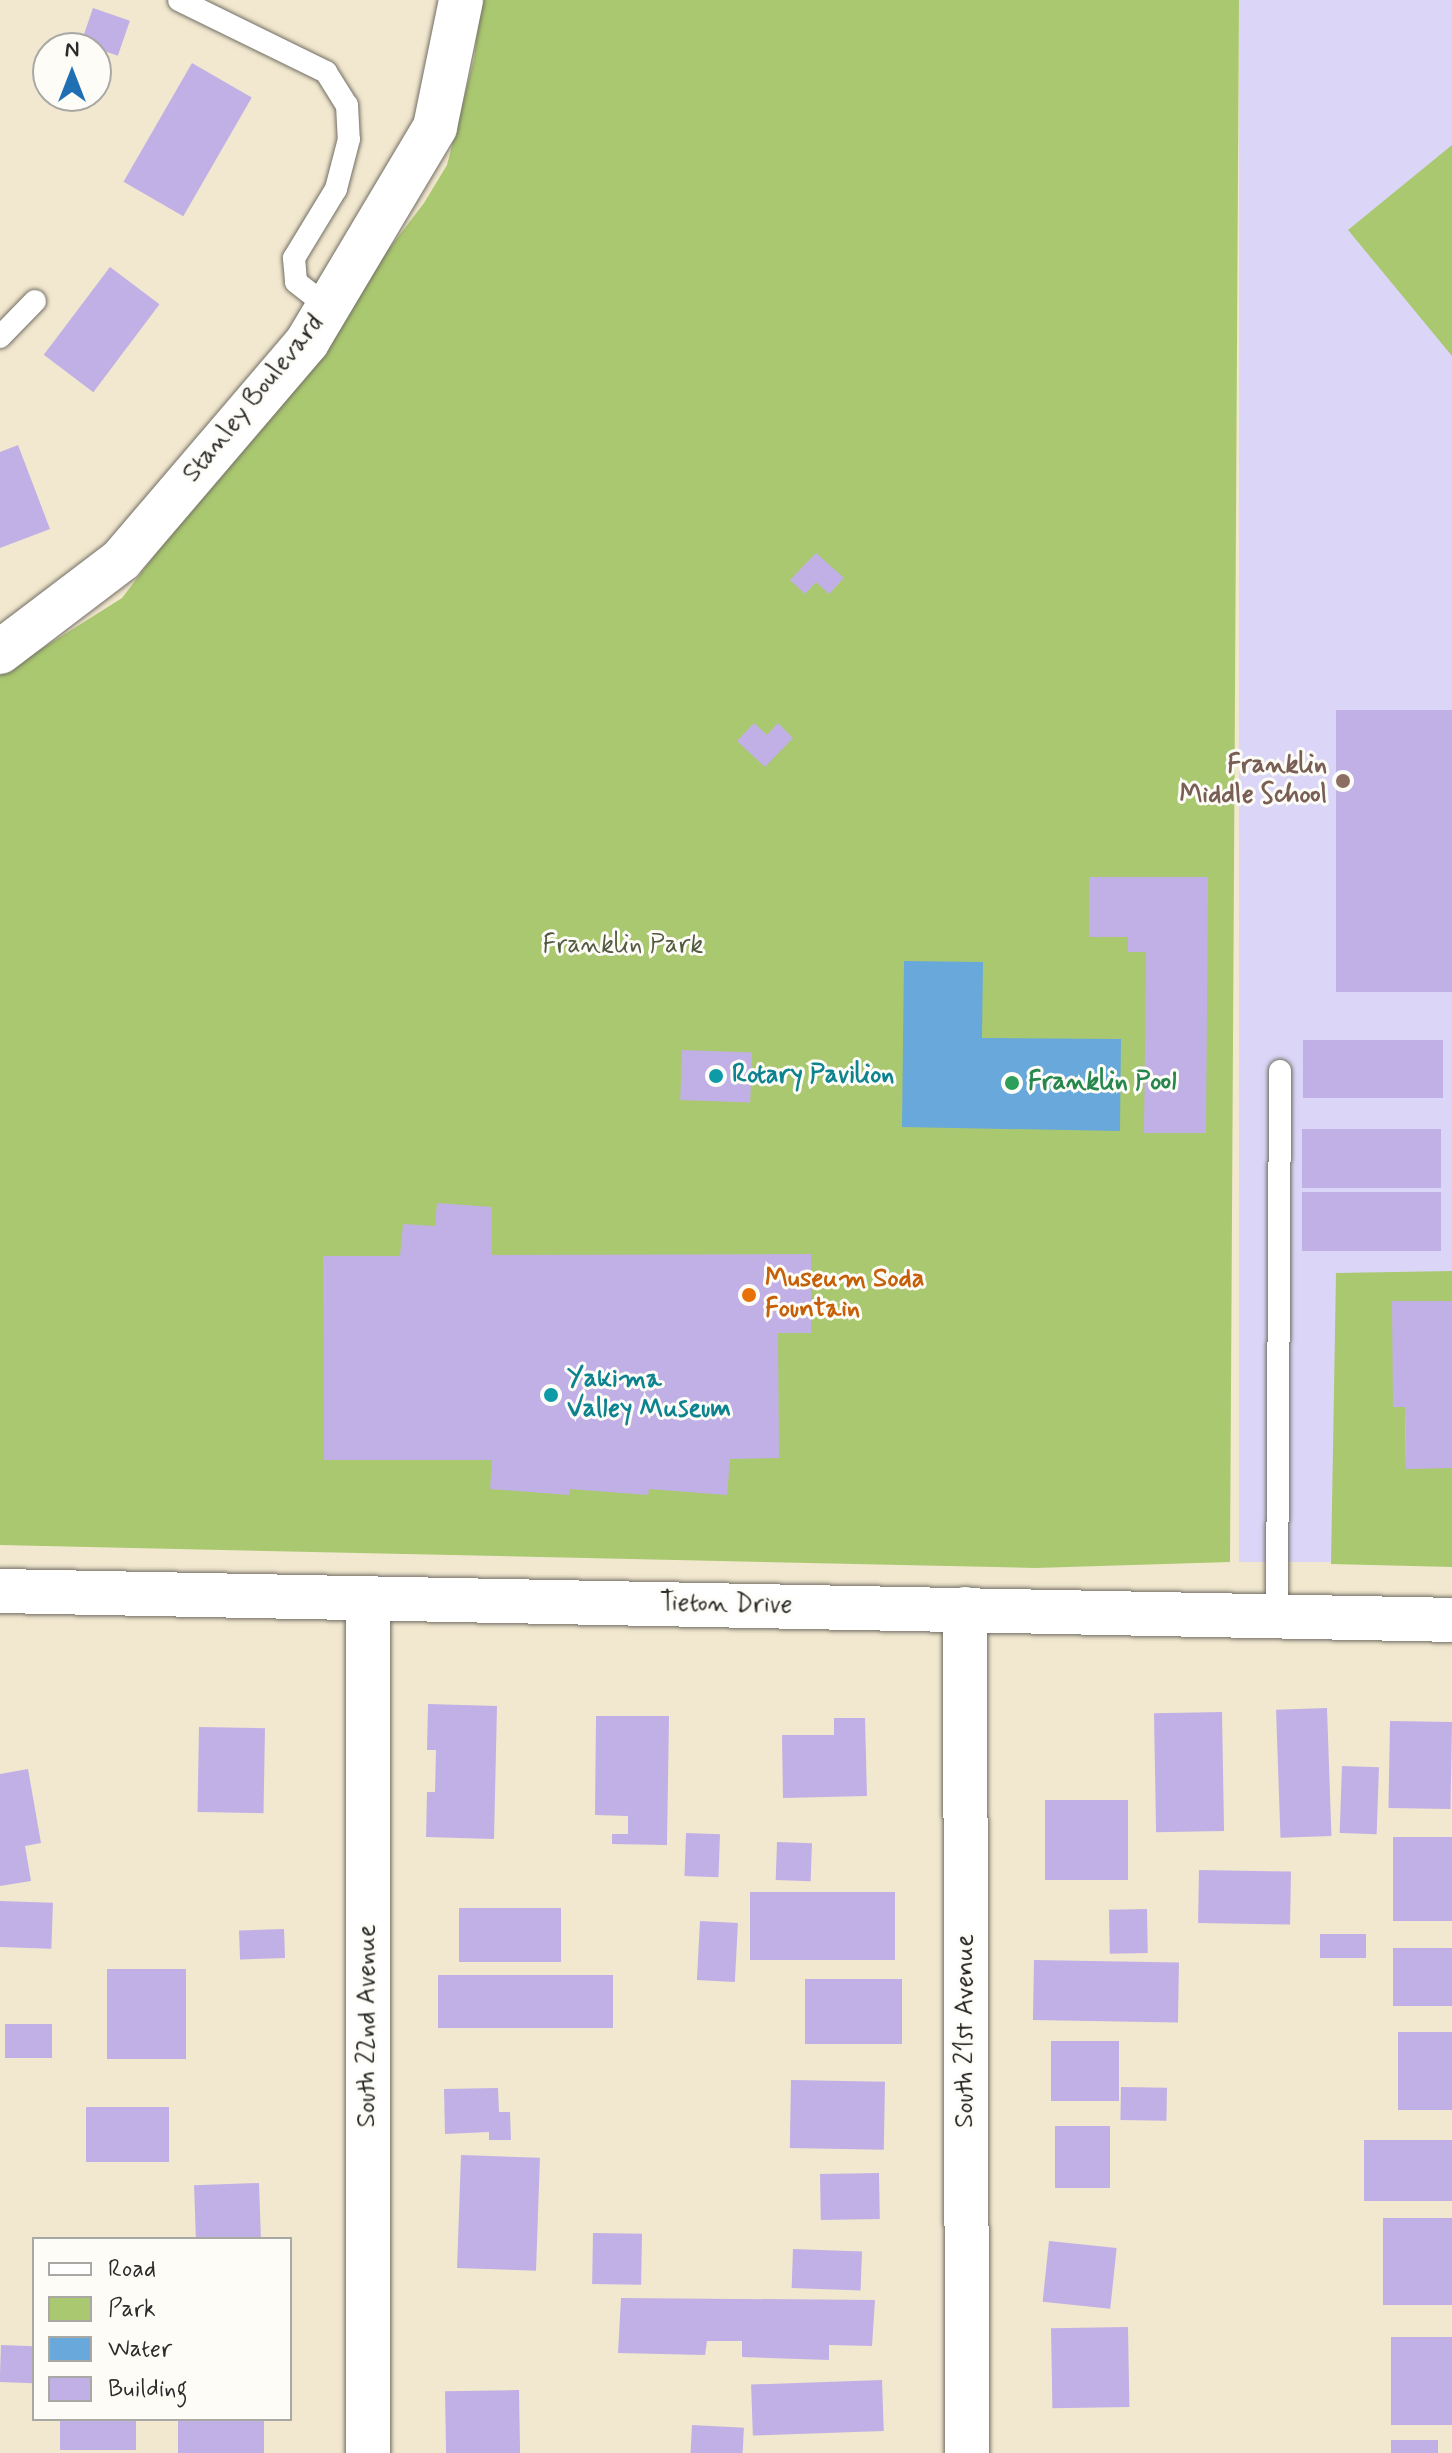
<!DOCTYPE html>
<html>
<head>
<meta charset="utf-8">
<style>
	body { margin:0 }
	#map { position:relative; width:1452px; height:2453px; overflow:hidden; background:#f2e8cf; font-family:Mynerve,sans-serif }
	div>[style] { position:absolute }
	[style*='--x'] { left:calc(var(--x)*1px); top:calc(var(--y)*1px); width:calc(var(--w)*1px); rotate:calc(var(--a)*1deg) }
	.built>* { inset:0; background:#dbd6f7; transform-origin:0 0 }
	.green>* { inset:0; background:#aac870 }
	.water>* { inset:0; background:#68a8db }
	.building>* { inset:0; background:#c1b0e5; transform-origin:0 0 }
	.roads { filter:drop-shadow(0 0 2px #716d64) drop-shadow(0 0 2px #716d64) }
	.lane>* { height:22px; margin:-11px; padding:0 11px; transform-origin:11px; border-radius:11px; background:#fff }
	.street>* { height:44px; margin:-22px; padding:0 22px; transform-origin:22px; border-radius:22px; background:#fff }
	.secondary>* { height:44px; margin:-22px; padding:0 22px; transform-origin:22px; border-radius:22px; background:#fff }
	.dots>* { width:22px; height:22px; translate:-50% -50%; box-sizing:border-box; border:4px solid #fdfcf7; border-radius:50% }
	span { translate:-50% -50%; white-space:nowrap; text-align:center; line-height:1.15; -webkit-text-stroke:6px #fdfcf7; paint-order:stroke }
	.street-label { font-size:26px; color:#2b2b2b }
	.education-label { font-size:26px; color:#785e54; font-weight:700 }
	.right { translate:-100% -50%; text-align:right }
	.park-label { font-size:26px; color:#515a40 }
	.culture-label { font-size:26px; color:#0d838f; font-weight:700 }
	.left { translate:0 -50%; text-align:left }
	.leisure-label { font-size:26px; color:#27864d; font-weight:700 }
	.food-label { font-size:26px; color:#c56008; font-weight:700 }
	.legend { position:absolute; left:32px; top:2237px; width:260px; height:184px; box-sizing:border-box; background:#fdfcf7; border:2px solid #a9a8a5; margin:0; padding:10px 14px; list-style:none; font-size:24px; color:#2b2b2b }
	.legend li { display:flex; align-items:center; gap:16px; height:40px }
	.legend b { width:40px; border:2px solid #a9a8a5 }
	.north { position:absolute; left:32px; top:32px; width:80px; height:80px; box-sizing:border-box; background:#fdfcf7; border:2px solid #a9a8a5; border-radius:50%; rotate:0deg; font-size:22px; font-weight:700; line-height:32px; text-align:center; color:#2b2b2b }
	.north::after { content:''; display:block; margin:auto; width:28px; height:36px; background:#1f6fb2; clip-path:polygon(50% 0,100% 100%,50% 72%,0 100%) }
</style>
</head>
<body>
<div id="map">
	<div class="built">
		<i style="left:1239px;top:0;width:213px;height:1562px"></i>
	</div>
	<div class="green">
		<i style="clip-path:polygon(481px 0,1239px 0,1230px 1562px,1035px 1568px,0 1545px,0 675px,122px 598px,424px 203px,447px 165px,474px 59px)"></i>
		<i style="clip-path:polygon(1452px 145px,1452px 356px,1348px 230px)"></i>
		<i style="clip-path:polygon(1452px 1271px,1452px 1301px,1393px 1301px,1393px 1407px,1405px 1407px,1406px 1468px,1452px 1468px,1452px 1567px,1331px 1564px,1336px 1273px)"></i>
	</div>
	<div class="water">
		<i style="clip-path:polygon(904px 961px,983px 962px,982px 1038px,1121px 1039px,1120px 1131px,902px 1127px)"></i>
	</div>
	<div class="building">
		<i style="left:93px;top:8px;width:39px;height:37px;rotate:19deg"></i>
		<i style="left:192px;top:63px;width:69px;height:137px;rotate:30deg"></i>
		<i style="left:110px;top:267px;width:62px;height:110px;rotate:37deg"></i>
		<i style="clip-path:polygon(18px 445px,50px 529px,0 548px,0 452px)"></i>
		<i style="clip-path:polygon(816px 553px,844px 578px,829px 594px,816px 582px,805px 594px,790px 580px)"></i>
		<i style="left:1452px;top:710px;width:282px;height:116px;rotate:90deg"></i>
		<i style="clip-path:polygon(754px 723px,767px 735px,778px 723px,793px 738px,765px 767px,737px 741px)"></i>
		<i style="clip-path:polygon(1089px 877px,1208px 877px,1206px 1133px,1144px 1133px,1146px 952px,1128px 952px,1128px 937px,1089px 937px)"></i>
		<i style="left:1303px;top:1040px;width:140px;height:58px"></i>
		<i style="left:682px;top:1050px;width:70px;height:50px;rotate:2deg"></i>
		<i style="left:1302px;top:1129px;width:139px;height:59px"></i>
		<i style="left:1302px;top:1192px;width:139px;height:59px"></i>
		<i style="clip-path:polygon(437px 1203px,492px 1207px,492px 1255px,811px 1254px,811px 1333px,778px 1333px,779px 1458px,730px 1459px,727px 1495px,649px 1489px,648px 1495px,570px 1489px,569px 1495px,490px 1489px,492px 1460px,324px 1460px,323px 1256px,400px 1256px,403px 1224px,435px 1226px)"></i>
		<i style="clip-path:polygon(1392px 1301px,1452px 1301px,1452px 1468px,1406px 1469px,1405px 1407px,1393px 1407px)"></i>
		<i style="clip-path:polygon(428px 1704px,497px 1706px,494px 1839px,426px 1837px,427px 1792px,435px 1792px,436px 1750px,427px 1750px)"></i>
		<i style="left:1327px;top:1708px;width:128px;height:51px;rotate:88deg"></i>
		<i style="left:1222px;top:1712px;width:119px;height:68px;rotate:89deg"></i>
		<i style="clip-path:polygon(596px 1716px,669px 1716px,667px 1845px,612px 1844px,612px 1834px,628px 1834px,628px 1816px,595px 1815px)"></i>
		<i style="clip-path:polygon(834px 1718px,865px 1718px,867px 1796px,783px 1798px,782px 1735px,834px 1735px)"></i>
		<i style="left:1390px;top:1721px;width:62px;height:87px;rotate:1deg"></i>
		<i style="left:199px;top:1727px;width:66px;height:85px;rotate:1deg"></i>
		<i style="left:1342px;top:1766px;width:37px;height:67px;rotate:2deg"></i>
		<i style="clip-path:polygon(28px 1769px,41px 1843px,25px 1846px,31px 1881px,0 1886px,0 1774px)"></i>
		<i style="left:1045px;top:1800px;width:83px;height:80px"></i>
		<i style="left:686px;top:1833px;width:34px;height:43px;rotate:2deg"></i>
		<i style="left:1393px;top:1837px;width:59px;height:84px"></i>
		<i style="left:777px;top:1842px;width:35px;height:38px;rotate:2deg"></i>
		<i style="left:1199px;top:1870px;width:92px;height:53px;rotate:1deg"></i>
		<i style="left:750px;top:1892px;width:145px;height:68px"></i>
		<i style="left:0;top:1901px;width:53px;height:46px;rotate:2deg"></i>
		<i style="left:459px;top:1908px;width:102px;height:54px"></i>
		<i style="left:1147px;top:1909px;width:44px;height:38px;rotate:89deg"></i>
		<i style="left:700px;top:1921px;width:38px;height:59px;rotate:3deg"></i>
		<i style="left:284px;top:1929px;width:29px;height:45px;rotate:88deg"></i>
		<i style="left:1320px;top:1934px;width:46px;height:24px"></i>
		<i style="left:1452px;top:1948px;width:58px;height:59px;rotate:90deg"></i>
		<i style="left:1034px;top:1960px;width:145px;height:60px;rotate:1deg"></i>
		<i style="left:107px;top:1969px;width:79px;height:90px"></i>
		<i style="left:438px;top:1975px;width:175px;height:53px"></i>
		<i style="left:805px;top:1979px;width:97px;height:65px"></i>
		<i style="left:5px;top:2024px;width:47px;height:34px"></i>
		<i style="left:1398px;top:2032px;width:54px;height:78px"></i>
		<i style="left:1051px;top:2041px;width:68px;height:60px"></i>
		<i style="left:791px;top:2080px;width:94px;height:68px;rotate:1deg"></i>
		<i style="left:1121px;top:2087px;width:46px;height:33px;rotate:1deg"></i>
		<i style="clip-path:polygon(498px 2088px,499px 2112px,510px 2112px,511px 2140px,489px 2140px,489px 2132px,445px 2134px,444px 2089px)"></i>
		<i style="left:86px;top:2107px;width:83px;height:55px"></i>
		<i style="left:1055px;top:2126px;width:55px;height:62px"></i>
		<i style="left:1364px;top:2140px;width:88px;height:61px"></i>
		<i style="left:461px;top:2155px;width:79px;height:113px;rotate:2deg"></i>
		<i style="left:879px;top:2173px;width:46px;height:59px;rotate:89deg"></i>
		<i style="left:259px;top:2183px;width:56px;height:65px;rotate:88deg"></i>
		<i style="left:1452px;top:2218px;width:87px;height:69px;rotate:90deg"></i>
		<i style="left:593px;top:2233px;width:49px;height:51px;rotate:1deg"></i>
		<i style="left:1049px;top:2241px;width:68px;height:61px;rotate:6deg"></i>
		<i style="left:793px;top:2249px;width:69px;height:39px;rotate:2deg"></i>
		<i style="clip-path:polygon(621px 2298px,875px 2300px,872px 2346px,829px 2345px,829px 2360px,742px 2357px,742px 2341px,707px 2341px,705px 2355px,618px 2353px)"></i>
		<i style="left:1128px;top:2327px;width:80px;height:77px;rotate:89deg"></i>
		<i style="left:1391px;top:2337px;width:61px;height:88px"></i>
		<i style="left:1px;top:2345px;width:33px;height:37px;rotate:2deg"></i>
		<i style="left:882px;top:2380px;width:51px;height:131px;rotate:88deg"></i>
		<i style="left:519px;top:2390px;width:63px;height:74px;rotate:89deg"></i>
		<i style="left:60px;top:2419px;width:76px;height:31px"></i>
		<i style="left:178px;top:2419px;width:86px;height:34px"></i>
		<i style="left:692px;top:2425px;width:52px;height:28px;rotate:3deg"></i>
		<i style="left:1391px;top:2440px;width:47px;height:13px"></i>
	</div>
	<div class="roads">
		<div class="lane">
			<i style="--x:179;--y:0;--w:164;--a:26.1"></i>
			<i style="--x:326;--y:72;--w:39;--a:58"></i>
			<i style="--x:347;--y:105;--w:34;--a:87"></i>
			<i style="--x:349;--y:139;--w:52;--a:104.6"></i>
			<i style="--x:336;--y:189;--w:81;--a:121.3"></i>
			<i style="--x:294;--y:258;--w:24;--a:85"></i>
			<i style="--x:296;--y:282;--w:41;--a:38"></i>
			<i style="--x:0;--y:337;--w:50;--a:-45.8"></i>
			<i style="--x:1277;--y:1614;--w:543;--a:-89.68"></i>
		</div>
		<div class="street">
			<i style="--x:0;--y:652;--w:152;--a:-37.2"></i>
			<i style="--x:121;--y:560;--w:287;--a:-49.5"></i>
			<i style="--x:307;--y:342;--w:250;--a:-59.2"></i>
			<i style="--x:435;--y:127;--w:130;--a:-78.4"></i>
			<i style="--x:368;--y:1599;--w:854;--a:90"></i>
			<i style="--x:965;--y:1609;--w:844;--a:89.86"></i>
		</div>
		<div class="secondary">
			<i style="--x:0;--y:1591;--w:1452;--a:1.14"></i>
		</div>
	</div>
	<div class="dots">
		<i style="left:1343px;top:781px;background:#8d6e63"></i>
		<i style="left:716px;top:1076px;background:#0f9aa8"></i>
		<i style="left:1012px;top:1083px;background:#2e9e5b"></i>
		<i style="left:749px;top:1295px;background:#e8710a"></i>
		<i style="left:551px;top:1395px;background:#0f9aa8"></i>
	</div>
	<div class="street-label">
		<span style="left:254px;top:399px;rotate:-51deg">Stanley Boulevard</span>
		<span style="left:726px;top:1605px;rotate:1deg">Tieton Drive</span>
		<span style="left:368px;top:2026px;rotate:-90deg">South 22nd Avenue</span>
		<span style="left:966px;top:2031px;rotate:-90deg">South 21st Avenue</span>
	</div>
	<div class="education-label">
		<span class="right" style="left:1327px;top:781px">Franklin<br>Middle School</span>
	</div>
	<div class="park-label">
		<span style="left:623px;top:946px">Franklin Park</span>
	</div>
	<div class="culture-label">
		<span class="left" style="left:732px;top:1076px">Rotary Pavilion</span>
		<span class="left" style="left:567px;top:1395px">Yakima<br>Valley Museum</span>
	</div>
	<div class="leisure-label">
		<span class="left" style="left:1028px;top:1083px">Franklin Pool</span>
	</div>
	<div class="food-label">
		<span class="left" style="left:765px;top:1295px">Museum Soda<br>Fountain</span>
	</div>
	<ul class="legend">
	<li><b style="height:10px;background:#fff"></b>Road</li>
	<li><b style="height:22px;background:#aac870"></b>Park</li>
	<li><b style="height:22px;background:#68a8db"></b>Water</li>
	<li><b style="height:22px;background:#c1b0e5"></b>Building</li>
	</ul>
	<div class="north">N</div>
</div>
</body>
</html>
